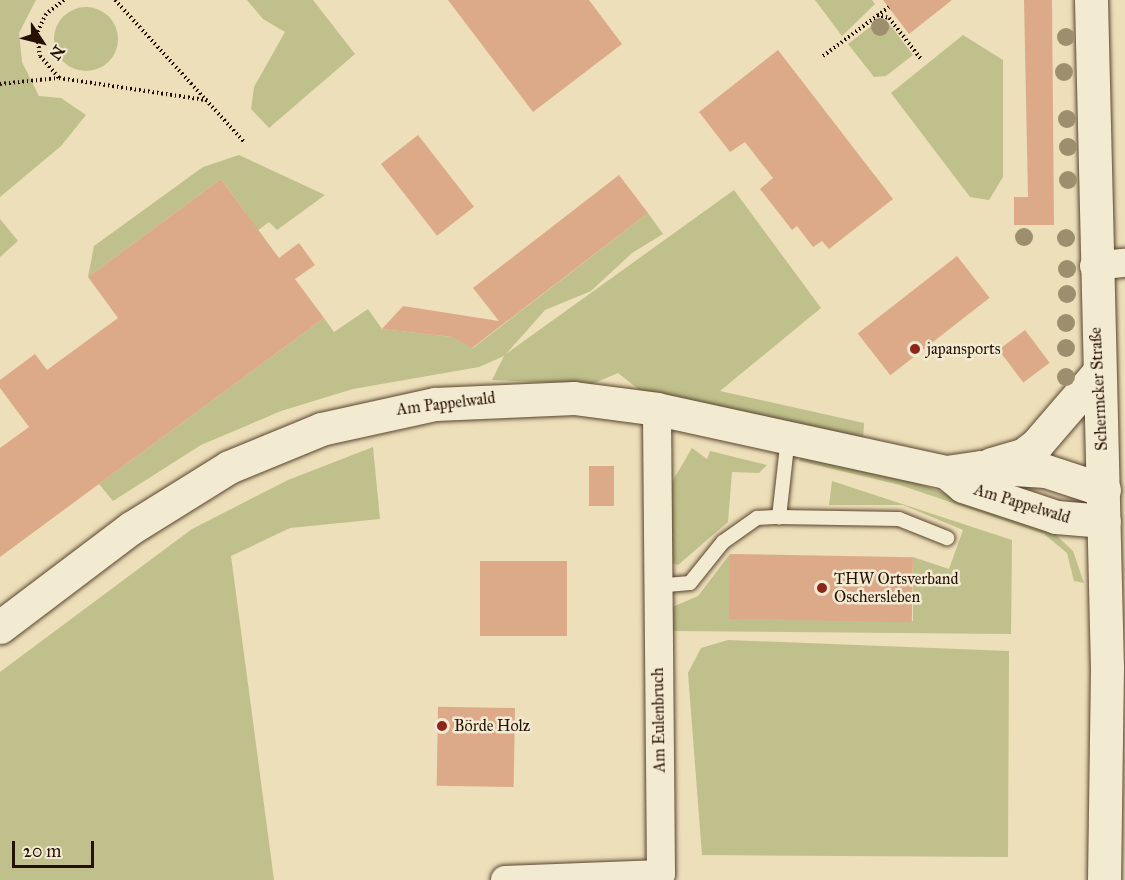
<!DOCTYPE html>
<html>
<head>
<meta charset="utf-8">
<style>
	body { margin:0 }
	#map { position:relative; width:1125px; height:880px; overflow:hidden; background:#eddfb9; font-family:"IM FELL Great Primer",serif }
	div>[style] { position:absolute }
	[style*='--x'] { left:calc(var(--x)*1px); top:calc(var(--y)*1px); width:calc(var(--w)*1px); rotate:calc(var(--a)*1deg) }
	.green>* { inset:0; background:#bfc08b }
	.round { border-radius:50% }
	.building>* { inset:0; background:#ddaa89; transform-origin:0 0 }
	.path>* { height:4px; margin-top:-2px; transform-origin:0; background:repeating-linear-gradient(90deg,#261100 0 1.5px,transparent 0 4.5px) }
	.roads { filter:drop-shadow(0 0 2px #58442e) drop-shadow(0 0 2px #58442e) }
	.lane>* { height:14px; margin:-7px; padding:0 7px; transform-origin:7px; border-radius:7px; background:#f3ead2 }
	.street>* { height:28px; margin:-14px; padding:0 14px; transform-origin:14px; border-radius:14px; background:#f3ead2 }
	.secondary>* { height:33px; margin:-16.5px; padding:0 16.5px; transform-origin:16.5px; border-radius:16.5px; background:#f3ead2 }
	.trees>* { width:18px; height:18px; margin:-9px; border-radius:50%; background:#9d8f6e }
	.dots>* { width:16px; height:16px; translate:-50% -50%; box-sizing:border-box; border:3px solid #f3ead2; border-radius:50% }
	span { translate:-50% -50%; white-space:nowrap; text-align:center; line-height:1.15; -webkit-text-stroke:5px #f3ead2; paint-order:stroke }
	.poi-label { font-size:16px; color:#261100 }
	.left { translate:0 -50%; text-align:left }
	.street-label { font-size:16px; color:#261100 }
	.north { position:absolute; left:12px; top:12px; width:60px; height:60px; -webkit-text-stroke:4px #f3ead2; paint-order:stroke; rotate:125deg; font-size:16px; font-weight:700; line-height:24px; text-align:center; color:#261100 }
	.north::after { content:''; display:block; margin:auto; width:21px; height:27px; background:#261100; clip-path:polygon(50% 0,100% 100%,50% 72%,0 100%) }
	.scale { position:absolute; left:12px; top:841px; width:82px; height:27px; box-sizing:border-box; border:3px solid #261100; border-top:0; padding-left:8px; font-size:18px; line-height:21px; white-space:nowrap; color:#261100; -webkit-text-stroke:4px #f3ead2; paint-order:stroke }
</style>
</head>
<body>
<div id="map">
	<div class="green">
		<i style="clip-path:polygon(0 0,36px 0,19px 33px,22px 62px,39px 96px,61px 98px,86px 115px,61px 146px,0 197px)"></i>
		<i style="clip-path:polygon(247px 0,313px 0,355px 54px,269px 128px,251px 109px,254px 87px,285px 32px,263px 19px)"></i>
		<i style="clip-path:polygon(815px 0,872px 0,875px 4px,842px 36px)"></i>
		<i class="round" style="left:54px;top:7px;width:64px;height:64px"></i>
		<i style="clip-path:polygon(879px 20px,887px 21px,913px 55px,886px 76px,874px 77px,848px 44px)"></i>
		<i style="clip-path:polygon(963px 35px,1003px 60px,1003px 177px,989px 200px,970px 197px,891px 93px)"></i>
		<i style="clip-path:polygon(239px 155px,325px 195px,277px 230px,269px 222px,149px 312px,136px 295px,246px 213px,221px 179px,88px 277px,94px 246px,203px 167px)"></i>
		<i style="clip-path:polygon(734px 190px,821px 308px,720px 391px,864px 423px,863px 441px,642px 392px,618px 373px,592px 384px,492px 380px,504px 356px,479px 367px,353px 389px,281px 411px,201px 445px,113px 501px,99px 484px,324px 318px,334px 332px,368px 309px,382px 329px,452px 337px,473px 348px,648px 213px,663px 234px,632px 253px,591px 291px,545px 310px,506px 354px)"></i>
		<i style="clip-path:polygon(0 219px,18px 241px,0 257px)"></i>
		<i style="clip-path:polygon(373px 447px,380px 519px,290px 528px,231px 556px,274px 880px,0 880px,0 672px,192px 529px,288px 480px)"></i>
		<i style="clip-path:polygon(692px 448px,707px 459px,710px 451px,767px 465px,759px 473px,732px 472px,728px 522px,678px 565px,670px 562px,669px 487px)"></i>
		<i style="clip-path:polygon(802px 455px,902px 478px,1052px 531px,1073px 551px,1084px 583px,1074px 581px,1067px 553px,1044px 534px,900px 485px,799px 461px)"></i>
		<i style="clip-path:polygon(832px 481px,1012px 540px,1011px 634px,671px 631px,670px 608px,698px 596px,730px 554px,730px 619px,913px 621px,913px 557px,949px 569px,963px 530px,903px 505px,829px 505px)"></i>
		<i style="clip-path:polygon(728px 640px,1009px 651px,1008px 857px,702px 855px,688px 673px,701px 648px)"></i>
	</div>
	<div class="building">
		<i style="clip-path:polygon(448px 0,589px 0,622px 44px,533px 112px)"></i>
		<i style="clip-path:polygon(883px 0,952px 0,909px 34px)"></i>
		<i style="clip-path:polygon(1024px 0,1052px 0,1054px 225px,1014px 225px,1014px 197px,1028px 197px)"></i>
		<i style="clip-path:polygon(778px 50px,893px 199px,829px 249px,822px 241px,813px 247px,797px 226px,792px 230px,760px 189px,773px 178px,745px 142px,730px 152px,699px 112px)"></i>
		<i style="left:418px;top:135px;width:91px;height:47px;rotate:52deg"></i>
		<i style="clip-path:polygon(619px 175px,648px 213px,472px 348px,452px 337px,382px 329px,403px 306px,499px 321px,473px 288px)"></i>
		<i style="clip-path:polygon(221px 179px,279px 258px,299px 243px,315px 265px,295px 279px,324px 318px,0 557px,0 448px,29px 427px,0 388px,0 380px,35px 354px,47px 370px,118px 318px,88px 277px)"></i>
		<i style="left:957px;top:256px;width:53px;height:126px;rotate:52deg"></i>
		<i style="left:1025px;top:330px;width:41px;height:33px;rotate:53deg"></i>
		<i style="left:589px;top:466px;width:25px;height:40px"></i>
		<i style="left:730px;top:554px;width:183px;height:65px;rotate:1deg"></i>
		<i style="left:480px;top:561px;width:87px;height:75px"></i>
		<i style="left:515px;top:708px;width:79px;height:77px;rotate:91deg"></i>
	</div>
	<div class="path">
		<i style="--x:64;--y:0;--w:23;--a:142"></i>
		<i style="--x:46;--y:14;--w:21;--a:115"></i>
		<i style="--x:37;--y:33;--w:23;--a:83"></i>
		<i style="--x:40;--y:56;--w:29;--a:49"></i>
		<i style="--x:59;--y:78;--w:150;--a:8.5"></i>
		<i style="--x:115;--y:0;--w:193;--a:47.7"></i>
		<i style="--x:877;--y:15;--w:12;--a:14"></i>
		<i style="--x:889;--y:18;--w:52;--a:52"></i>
		<i style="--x:823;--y:56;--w:82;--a:-36.6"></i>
		<i style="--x:0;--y:84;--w:58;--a:-5.9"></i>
	</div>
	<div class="roads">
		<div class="lane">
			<i style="--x:788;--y:437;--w:81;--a:96.4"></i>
			<i style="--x:779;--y:517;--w:120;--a:1"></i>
			<i style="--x:899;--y:519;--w:52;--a:21.6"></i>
			<i style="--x:656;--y:586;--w:34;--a:-5"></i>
			<i style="--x:690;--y:583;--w:53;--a:-51.2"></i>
			<i style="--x:723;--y:542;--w:42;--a:-35.2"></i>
			<i style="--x:757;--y:518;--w:22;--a:-3"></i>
		</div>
		<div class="street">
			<i style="--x:1094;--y:266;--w:31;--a:-6"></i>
			<i style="--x:505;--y:880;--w:156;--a:-2.2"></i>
			<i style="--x:661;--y:874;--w:465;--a:-90.5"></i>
		</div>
		<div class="secondary">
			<i style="--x:1091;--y:0;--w:667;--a:88.63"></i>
			<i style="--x:1107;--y:667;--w:213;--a:90.8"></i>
			<i style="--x:991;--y:464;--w:33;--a:-16"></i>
			<i style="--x:1023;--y:455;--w:18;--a:-38"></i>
			<i style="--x:1037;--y:444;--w:94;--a:-49.3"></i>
			<i style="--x:946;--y:472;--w:22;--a:39"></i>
			<i style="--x:963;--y:486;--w:98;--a:18.4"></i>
			<i style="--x:1056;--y:517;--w:48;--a:4.8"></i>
			<i style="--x:0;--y:627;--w:164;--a:-37.1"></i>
			<i style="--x:131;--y:528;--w:115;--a:-31.9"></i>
			<i style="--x:229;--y:467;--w:100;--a:-22.4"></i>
			<i style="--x:321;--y:429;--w:117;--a:-12.4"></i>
			<i style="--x:435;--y:404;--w:139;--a:-2.5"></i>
			<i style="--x:574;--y:398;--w:84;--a:7.5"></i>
			<i style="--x:657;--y:409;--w:296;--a:12.3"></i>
			<i style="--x:946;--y:472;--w:35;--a:-8"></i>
			<i style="--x:981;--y:467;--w:65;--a:3.5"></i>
			<i style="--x:1046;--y:471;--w:61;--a:18.1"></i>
		</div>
	</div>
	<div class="trees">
		<i style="left:880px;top:27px"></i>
		<i style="left:1066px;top:37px"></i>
		<i style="left:1064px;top:72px"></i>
		<i style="left:1067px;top:119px"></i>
		<i style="left:1068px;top:147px"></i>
		<i style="left:1068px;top:180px"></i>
		<i style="left:1024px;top:237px"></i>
		<i style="left:1066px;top:238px"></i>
		<i style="left:1067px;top:269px"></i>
		<i style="left:1067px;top:294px"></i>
		<i style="left:1066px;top:323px"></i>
		<i style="left:1066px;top:348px"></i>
		<i style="left:1066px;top:377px"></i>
	</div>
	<div class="dots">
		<i style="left:915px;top:349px;background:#8f2418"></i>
		<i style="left:822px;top:588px;background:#8f2418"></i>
		<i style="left:442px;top:726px;background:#8f2418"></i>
	</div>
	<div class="poi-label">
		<span class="left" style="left:927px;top:349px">japansports</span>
		<span class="left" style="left:834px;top:588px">THW Ortsverband<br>Oschersleben</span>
		<span class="left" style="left:454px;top:726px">Börde Holz</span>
	</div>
	<div class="street-label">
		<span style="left:1099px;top:389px;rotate:-93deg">Schermcker Straße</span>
		<span style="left:446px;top:404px;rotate:-7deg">Am Pappelwald</span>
		<span style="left:1022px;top:504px;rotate:17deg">Am Pappelwald</span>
		<span style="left:659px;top:720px;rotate:-91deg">Am Eulenbruch</span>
	</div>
	<div class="north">N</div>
	<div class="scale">20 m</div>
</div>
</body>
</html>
